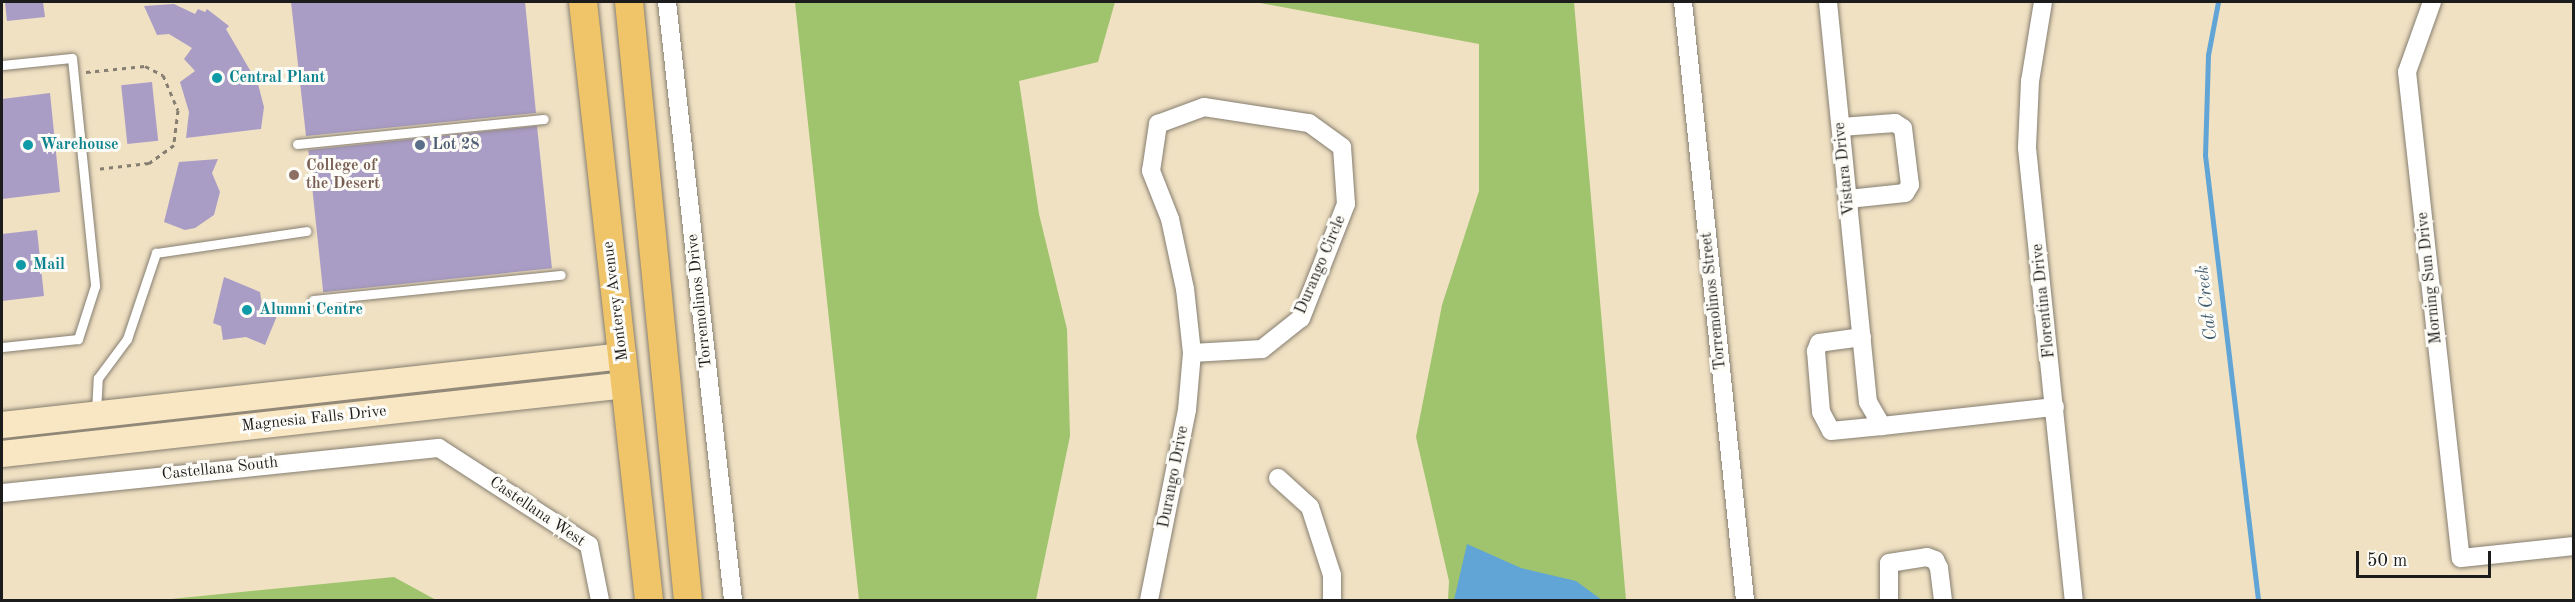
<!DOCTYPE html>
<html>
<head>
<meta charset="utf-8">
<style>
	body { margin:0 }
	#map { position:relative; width:2575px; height:602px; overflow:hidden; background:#f0e1c3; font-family:"Old Standard TT",serif }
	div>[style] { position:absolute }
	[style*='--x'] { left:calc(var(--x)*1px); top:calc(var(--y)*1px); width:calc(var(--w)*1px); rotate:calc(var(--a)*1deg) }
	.green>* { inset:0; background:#a0c46e }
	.water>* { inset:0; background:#60a5d5 }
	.stream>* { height:5px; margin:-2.5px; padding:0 2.5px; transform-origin:2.5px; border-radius:2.5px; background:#60a5d5 }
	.building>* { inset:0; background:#a99dc6; transform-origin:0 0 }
	.path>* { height:3px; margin-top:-1.5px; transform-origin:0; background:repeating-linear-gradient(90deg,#867e70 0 4.5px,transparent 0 9px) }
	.roads { filter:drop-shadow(0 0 2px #867e70) drop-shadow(0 0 2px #867e70) }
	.lane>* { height:9px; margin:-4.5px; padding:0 4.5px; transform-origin:4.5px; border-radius:4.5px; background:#fff }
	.street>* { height:18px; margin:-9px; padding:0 9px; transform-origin:9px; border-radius:9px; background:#fff }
	.secondary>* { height:26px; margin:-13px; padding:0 13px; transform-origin:13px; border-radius:13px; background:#f9e7c3 }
	.primary>* { height:28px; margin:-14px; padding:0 14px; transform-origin:14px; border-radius:14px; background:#f0c469 }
	.dots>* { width:16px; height:16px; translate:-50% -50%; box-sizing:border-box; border:3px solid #fdfcf7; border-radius:50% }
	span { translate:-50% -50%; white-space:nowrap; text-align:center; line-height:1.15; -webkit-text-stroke:6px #fdfcf7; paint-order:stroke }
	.culture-label { font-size:16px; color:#0d838f; font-weight:700 }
	.left { translate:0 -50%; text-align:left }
	.service-label { font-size:16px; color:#4e5e75; font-weight:700 }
	.education-label { font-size:16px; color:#785e54; font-weight:700 }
	.street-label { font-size:16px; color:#1c1c1c }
	.water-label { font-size:18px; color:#3b5a6f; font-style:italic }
	.frame { position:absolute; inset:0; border:3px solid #1c1c1c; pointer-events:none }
	.scale { position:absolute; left:2356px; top:551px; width:135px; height:27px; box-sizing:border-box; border:3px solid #1c1c1c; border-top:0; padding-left:8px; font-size:18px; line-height:21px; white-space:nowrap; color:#1c1c1c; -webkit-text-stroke:4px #fdfcf7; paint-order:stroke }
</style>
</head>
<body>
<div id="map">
	<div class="green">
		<i style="clip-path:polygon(795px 2px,1115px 2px,1098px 62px,1019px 81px,1039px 214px,1067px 329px,1070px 436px,1036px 600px,859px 600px)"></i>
		<i style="clip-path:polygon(1255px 2px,1574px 2px,1626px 600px,1448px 600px,1449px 581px,1416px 437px,1442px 305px,1479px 191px,1479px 44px)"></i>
		<i style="clip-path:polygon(394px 577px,436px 600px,161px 600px)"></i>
	</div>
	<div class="water">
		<i style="clip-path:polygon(1467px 544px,1521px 568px,1576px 581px,1602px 600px,1454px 600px)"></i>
	</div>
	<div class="stream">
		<i style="--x:2218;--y:2;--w:54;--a:100.7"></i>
		<i style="--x:2208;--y:55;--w:100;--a:91.7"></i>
		<i style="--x:2205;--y:155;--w:448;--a:83.2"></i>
	</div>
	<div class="building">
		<i style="clip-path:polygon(5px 2px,43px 2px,45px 17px,7px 21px)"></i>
		<i style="clip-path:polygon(291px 2px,525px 2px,536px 113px,306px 136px)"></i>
		<i style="clip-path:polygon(174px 4px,195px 14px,198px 9px,205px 12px,207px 9px,229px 26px,226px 29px,258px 84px,264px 107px,261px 129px,186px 138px,189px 112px,180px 82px,195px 71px,184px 59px,192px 48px,169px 34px,157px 35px,144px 6px)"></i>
		<i style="left:152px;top:82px;width:59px;height:31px;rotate:84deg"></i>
		<i style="clip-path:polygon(50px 93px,60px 192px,2px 199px,2px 99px)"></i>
		<i style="left:537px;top:126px;width:143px;height:230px;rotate:84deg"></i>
		<i style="clip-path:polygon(218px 159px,212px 173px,220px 192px,214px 215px,195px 228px,185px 230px,164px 222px,179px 162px)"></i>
		<i style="clip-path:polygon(37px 230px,44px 296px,2px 301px,2px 234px)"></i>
		<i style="clip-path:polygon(224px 277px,260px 292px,262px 304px,279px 311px,265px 345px,246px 337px,223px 340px,221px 326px,213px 323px)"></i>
	</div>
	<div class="path">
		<i style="--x:86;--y:72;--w:59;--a:-5.8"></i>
		<i style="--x:145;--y:66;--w:20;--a:27"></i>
		<i style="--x:163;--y:75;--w:38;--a:67"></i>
		<i style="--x:178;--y:110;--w:35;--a:97"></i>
		<i style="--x:174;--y:145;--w:31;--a:144"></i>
		<i style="--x:149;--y:163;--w:53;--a:173.5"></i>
	</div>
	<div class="roads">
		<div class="lane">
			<i style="--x:2;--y:65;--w:70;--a:-5.7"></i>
			<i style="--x:72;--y:58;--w:229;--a:84.2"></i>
			<i style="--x:95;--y:286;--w:56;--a:107.8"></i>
			<i style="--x:78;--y:339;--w:76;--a:174"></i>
			<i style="--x:297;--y:144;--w:248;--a:-5.8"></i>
			<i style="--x:313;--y:300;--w:249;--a:-5.8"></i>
			<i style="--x:96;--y:412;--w:34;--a:-87"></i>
			<i style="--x:98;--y:378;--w:49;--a:-53.4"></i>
			<i style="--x:127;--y:339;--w:91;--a:-71.4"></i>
			<i style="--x:156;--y:253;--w:152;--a:-8.3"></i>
		</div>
		<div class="street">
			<i style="--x:667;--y:2;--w:602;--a:83.7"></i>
			<i style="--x:1683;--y:2;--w:601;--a:84.08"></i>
			<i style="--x:1828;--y:2;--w:402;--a:84.3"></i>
			<i style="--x:1868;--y:402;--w:28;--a:60"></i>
			<i style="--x:1882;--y:426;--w:174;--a:-6.3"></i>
			<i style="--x:2043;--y:2;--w:80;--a:99.3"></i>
			<i style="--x:2030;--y:81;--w:67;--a:92.6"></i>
			<i style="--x:2027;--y:148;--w:454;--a:84.1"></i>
			<i style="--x:2432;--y:2;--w:74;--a:109.7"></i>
			<i style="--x:2407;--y:72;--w:489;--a:83.7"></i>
			<i style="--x:2461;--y:558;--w:114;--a:-6.1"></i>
			<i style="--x:1204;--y:107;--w:106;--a:8.7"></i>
			<i style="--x:1309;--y:123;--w:41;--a:36"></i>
			<i style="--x:1342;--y:147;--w:57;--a:86"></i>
			<i style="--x:1346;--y:204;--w:123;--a:111.5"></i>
			<i style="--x:1301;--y:318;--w:50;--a:141.5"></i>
			<i style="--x:1262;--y:349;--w:70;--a:176.7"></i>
			<i style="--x:1192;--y:353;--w:64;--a:-96.2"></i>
			<i style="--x:1185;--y:289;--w:72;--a:-102.1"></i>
			<i style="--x:1170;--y:219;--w:52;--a:-111.6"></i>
			<i style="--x:1151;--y:171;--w:48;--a:-81.5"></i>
			<i style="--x:1158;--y:124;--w:49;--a:-20.3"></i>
			<i style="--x:1841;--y:127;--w:54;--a:-4.2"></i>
			<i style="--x:1895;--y:123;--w:9;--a:32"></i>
			<i style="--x:1903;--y:128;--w:57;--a:83"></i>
			<i style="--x:1910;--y:185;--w:9;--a:122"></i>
			<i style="--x:1905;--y:193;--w:57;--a:174"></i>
			<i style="--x:1862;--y:337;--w:43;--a:172.1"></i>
			<i style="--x:1819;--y:343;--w:9;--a:111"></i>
			<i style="--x:1816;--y:351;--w:61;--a:85.3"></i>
			<i style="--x:1821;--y:412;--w:21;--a:62"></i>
			<i style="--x:1831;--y:431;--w:51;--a:-5.6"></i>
			<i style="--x:1278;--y:478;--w:43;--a:42.2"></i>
			<i style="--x:1310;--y:507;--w:71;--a:72.1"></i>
			<i style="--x:1332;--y:575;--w:25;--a:90"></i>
			<i style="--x:2;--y:493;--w:439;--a:-5.9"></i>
			<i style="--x:439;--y:448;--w:179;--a:32.9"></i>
			<i style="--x:589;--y:545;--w:56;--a:78.7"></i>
			<i style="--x:1149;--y:600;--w:194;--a:-78.7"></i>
			<i style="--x:1187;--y:410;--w:57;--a:-85"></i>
			<i style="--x:1889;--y:600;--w:37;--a:-90"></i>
			<i style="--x:1889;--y:563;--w:38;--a:-9"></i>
			<i style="--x:1927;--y:557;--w:9;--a:21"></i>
			<i style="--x:1935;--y:560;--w:9;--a:63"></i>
			<i style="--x:1939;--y:568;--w:32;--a:83"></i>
		</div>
		<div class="secondary">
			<i style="--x:2;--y:425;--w:625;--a:-6.34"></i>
			<i style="--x:2;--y:454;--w:628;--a:-6.31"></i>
		</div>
		<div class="primary">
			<i style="--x:583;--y:2;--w:602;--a:83.7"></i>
			<i style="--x:629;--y:2;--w:601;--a:84.37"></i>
		</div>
	</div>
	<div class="dots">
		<i style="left:217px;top:78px;background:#0f9aa8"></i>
		<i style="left:28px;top:145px;background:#0f9aa8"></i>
		<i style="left:420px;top:145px;background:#5c6f8a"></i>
		<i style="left:294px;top:175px;background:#8d6e63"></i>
		<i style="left:21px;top:265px;background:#0f9aa8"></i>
		<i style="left:247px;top:310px;background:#0f9aa8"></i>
	</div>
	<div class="culture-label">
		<span class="left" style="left:229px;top:78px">Central Plant</span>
		<span class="left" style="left:40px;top:145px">Warehouse</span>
		<span class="left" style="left:33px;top:265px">Mail</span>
		<span class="left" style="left:259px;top:310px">Alumni Centre</span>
	</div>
	<div class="service-label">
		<span class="left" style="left:432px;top:145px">Lot 28</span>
	</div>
	<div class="education-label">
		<span class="left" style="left:306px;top:175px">College of<br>the Desert</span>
	</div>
	<div class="street-label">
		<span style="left:1845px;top:169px;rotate:-96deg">Vistara Drive</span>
		<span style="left:1321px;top:265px;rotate:-67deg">Durango Circle</span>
		<span style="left:2430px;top:278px;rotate:-96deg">Morning Sun Drive</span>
		<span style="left:616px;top:301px;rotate:-97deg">Monterey Avenue</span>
		<span style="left:700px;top:301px;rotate:-96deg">Torremolinos Drive</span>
		<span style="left:1714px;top:301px;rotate:-96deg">Torremolinos Street</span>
		<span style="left:2044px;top:301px;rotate:-96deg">Florentina Drive</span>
		<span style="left:314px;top:419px;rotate:-6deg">Magnesia Falls Drive</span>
		<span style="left:220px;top:469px;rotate:-6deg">Castellana South</span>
		<span style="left:1174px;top:477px;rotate:-79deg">Durango Drive</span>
		<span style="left:537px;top:512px;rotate:34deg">Castellana West</span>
	</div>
	<div class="water-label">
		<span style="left:2207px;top:303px;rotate:-97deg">Cat Creek</span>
	</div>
	<div class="frame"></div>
	<div class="scale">50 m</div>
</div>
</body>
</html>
